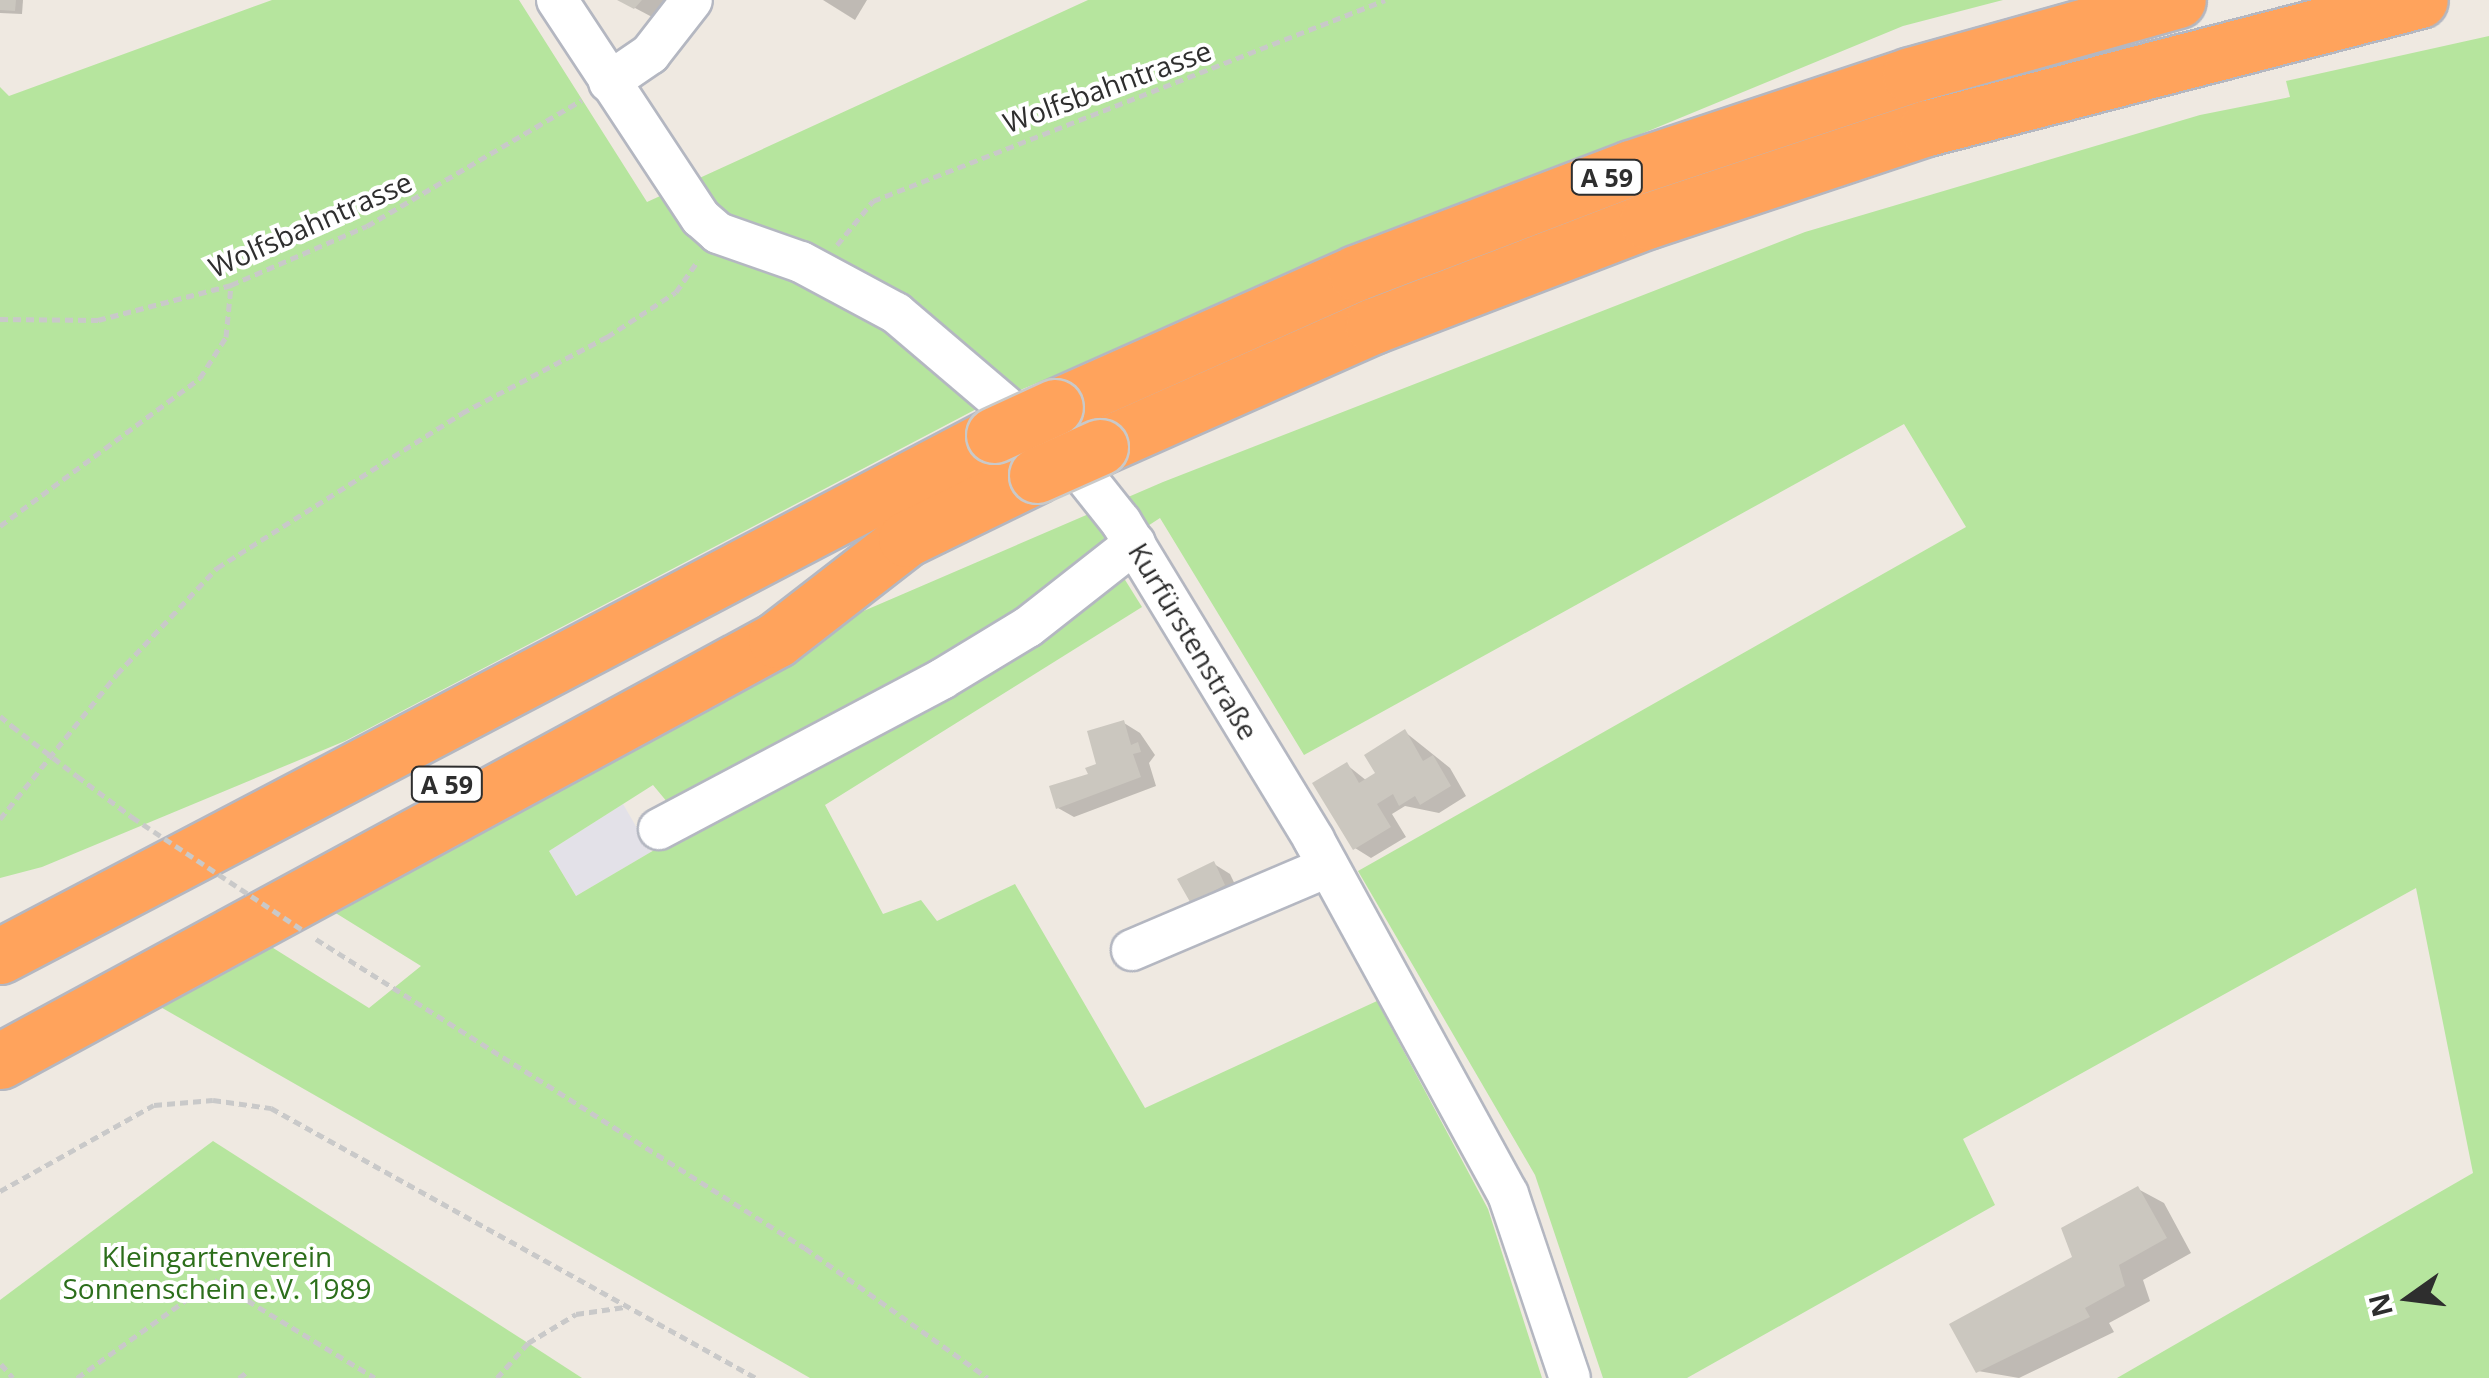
<!DOCTYPE html>
<html>
<head>
<meta charset="utf-8">
<style>
  body { margin:0 }
  #map { position:relative; width:2489px; height:1378px; overflow:hidden; background:#efe9e1; font-family:"Open Sans",sans-serif }
  div>[style] { position:absolute }
  [style*='--x'] { left:calc(var(--x)*1px); top:calc(var(--y)*1px); width:calc(var(--w)*1px); rotate:calc(var(--a)*1deg) }
  .industrial>* { inset:0; background:#e3e1e8 }
  .green>* { inset:0; background:#b6e59e }
  .shadow>* { inset:0; background:#0003 }
  .building>* { inset:0; background:#cbc7bf }
  .path>* { height:5px; margin-top:-2.5px; transform-origin:0; background:repeating-linear-gradient(90deg,#c9c9c9 0 8px,transparent 0 13px) }
  .roads { filter:drop-shadow(2px 0 #b4b7c1) drop-shadow(-2px 0 #b4b7c1) drop-shadow(0 2px #b4b7c1) drop-shadow(0 -2px #b4b7c1) }
  .minor>* { height:40px; margin:-20px; padding:0 20px; transform-origin:20px; border-radius:20px; background:#fff }
  .highway>* { height:55px; margin:-27.5px; padding:0 27.5px; transform-origin:27.5px; border-radius:27.5px; background:#ffa35c }
  .path-bridge>* { height:5px; margin-top:-2.5px; transform-origin:0; background:repeating-linear-gradient(90deg,#c9c9c9 0 8px,transparent 0 13px) }
  .bridges { filter:drop-shadow(2px 0 #c9c9c9) drop-shadow(-2px 0 #c9c9c9) drop-shadow(0 2px #c9c9c9) drop-shadow(0 -2px #c9c9c9) }
  .highway-bridge>* { height:55px; margin:-27.5px; padding:0 27.5px; transform-origin:27.5px; border-radius:27.5px; background:#ffa35c }
  span { translate:-50% -50%; white-space:nowrap; text-align:center; line-height:1.15; -webkit-text-stroke:8px #fff; paint-order:stroke }
  .shield-label span { padding:2px 8px; background:#fff; border:2px solid; border-radius:8px; -webkit-text-stroke-width:0 }
  .shield-label { font-size:25px; color:#2e2e2e; font-weight:700 }
  .street-label { font-size:28px; color:#2e2e2e }
  .park-label { font-size:28px; color:#2c6e1b }
  .north { position:absolute; left:2359px; top:1248px; width:100px; height:100px; -webkit-text-stroke:8px #fff; paint-order:stroke; rotate:256deg; font-size:28px; font-weight:700; line-height:40px; text-align:center; color:#2e2e2e }
  .north::after { content:''; display:block; margin:auto; width:35px; height:45px; background:#2e2e2e; clip-path:polygon(50% 0,100% 100%,50% 72%,0 100%) }
</style>
</head>
<body>
<div id="map">
  <div class="industrial">
    <i style="clip-path:polygon(623px 804px,651px 852px,576px 896px,549px 851px)"></i>
  </div>
  <div class="green">
    <i style="clip-path:polygon(272px 0,519px 0,647px 202px,1088px 0,2003px 0,1903px 26px,984px 405px,345px 741px,42px 867px,0 878px,0 87px,9px 96px)"></i>
    <i style="clip-path:polygon(2489px 36px,2489px 1378px,2117px 1378px,2473px 1173px,2416px 888px,1963px 1139px,1995px 1205px,1687px 1378px,1603px 1378px,1535px 1175px,1358px 871px,1966px 527px,1904px 424px,1304px 755px,1160px 518px,931px 668px,668px 803px,653px 785px,549px 851px,576px 896px,1122px 575px,1142px 607px,825px 805px,883px 914px,921px 900px,937px 921px,1015px 884px,1145px 1108px,1377px 1001px,1488px 1209px,1542px 1378px,810px 1378px,150px 1001px,262px 941px,369px 1008px,421px 966px,326px 907px,838px 622px,1163px 482px,1805px 232px,2200px 115px,2290px 97px,2286px 81px)"></i>
    <i style="clip-path:polygon(213px 1141px,528px 1343px,582px 1378px,0 1378px,0 1300px)"></i>
  </div>
  <div class="shadow">
    <i style="clip-path:polygon(0 0,23px 0,22px 14px,0 13px)"></i>
    <i style="clip-path:polygon(620px 0,665px 0,652px 17px)"></i>
    <i style="clip-path:polygon(823px 0,867px 0,855px 20px)"></i>
    <i style="clip-path:polygon(1124px 723px,1140px 733px,1155px 755px,1149px 763px,1156px 786px,1074px 817px,1058px 808px,1100px 766px)"></i>
    <i style="clip-path:polygon(1405px 732px,1450px 768px,1466px 796px,1439px 813px,1405px 806px,1392px 814px,1406px 837px,1371px 858px,1355px 848px,1347px 765px,1367px 781px,1378px 774px)"></i>
    <i style="clip-path:polygon(1214px 864px,1230px 874px,1240px 895px,1199px 914px)"></i>
    <i style="clip-path:polygon(2138px 1189px,2164px 1203px,2191px 1253px,2143px 1280px,2150px 1301px,2109px 1323px,2114px 1332px,2019px 1378px,1978px 1371px)"></i>
  </div>
  <div class="building">
    <i style="clip-path:polygon(0 0,16px 0,15px 11px,0 10px)"></i>
    <i style="clip-path:polygon(617px 0,642px 0,634px 9px)"></i>
    <i style="clip-path:polygon(1124px 720px,1131px 745px,1138px 742px,1141px 752px,1133px 754px,1141px 777px,1056px 809px,1049px 786px,1088px 774px,1085px 768px,1096px 764px,1087px 731px)"></i>
    <i style="clip-path:polygon(1405px 729px,1423px 761px,1433px 755px,1451px 786px,1420px 805px,1415px 796px,1399px 806px,1393px 794px,1377px 804px,1391px 827px,1353px 850px,1312px 783px,1347px 762px,1359px 783px,1375px 773px,1364px 755px)"></i>
    <i style="clip-path:polygon(1214px 861px,1225px 885px,1212px 892px,1219px 906px,1198px 916px,1177px 879px)"></i>
    <i style="clip-path:polygon(2138px 1186px,2167px 1238px,2119px 1265px,2125px 1286px,2085px 1308px,2090px 1317px,1976px 1373px,1949px 1324px,2072px 1257px,2061px 1228px)"></i>
  </div>
  <div class="path">
    <i style="--x:837;--y:245;--w:57;--a:-50.7"></i>
    <i style="--x:873;--y:201;--w:550;--a:-21.43"></i>
    <i style="--x:0;--y:319;--w:98;--a:0.6"></i>
    <i style="--x:98;--y:320;--w:138;--a:-14.7"></i>
    <i style="--x:231;--y:285;--w:148;--a:-23.5"></i>
    <i style="--x:367;--y:226;--w:249;--a:-30.4"></i>
    <i style="--x:0;--y:526;--w:249;--a:-36.5"></i>
    <i style="--x:200;--y:378;--w:49;--a:-57.6"></i>
    <i style="--x:226;--y:337;--w:52;--a:-84.5"></i>
    <i style="--x:0;--y:716;--w:16;--a:40"></i>
    <i style="--x:77;--y:776;--w:69;--a:36.7"></i>
    <i style="--x:0;--y:819;--w:186;--a:-51.1"></i>
    <i style="--x:117;--y:674;--w:146;--a:-46.7"></i>
    <i style="--x:217;--y:568;--w:290;--a:-32.3"></i>
    <i style="--x:462;--y:413;--w:164;--a:-27.7"></i>
    <i style="--x:607;--y:337;--w:82;--a:-33.1"></i>
    <i style="--x:676;--y:292;--w:39;--a:-55"></i>
    <i style="--x:316;--y:939;--w:578;--a:32.29"></i>
    <i style="--x:805;--y:1248;--w:224;--a:35.4"></i>
    <i style="--x:0;--y:1191;--w:176;--a:-29.2"></i>
    <i style="--x:154;--y:1105;--w:59;--a:-4.8"></i>
    <i style="--x:213;--y:1100;--w:59;--a:7.9"></i>
    <i style="--x:271;--y:1108;--w:555;--a:29.1"></i>
    <i style="--x:1;--y:1364;--w:18;--a:49"></i>
    <i style="--x:77;--y:1378;--w:168;--a:-35.6"></i>
    <i style="--x:214;--y:1280;--w:188;--a:31.3"></i>
    <i style="--x:239;--y:1378;--w:10;--a:-37"></i>
    <i style="--x:497;--y:1378;--w:47;--a:-48.5"></i>
    <i style="--x:528;--y:1343;--w:56;--a:-31.1"></i>
    <i style="--x:576;--y:1314;--w:49;--a:-8.1"></i>
  </div>
  <div class="roads">
    <div class="minor">
      <i style="--x:557;--y:0;--w:261;--a:56.6"></i>
      <i style="--x:701;--y:218;--w:23;--a:41"></i>
      <i style="--x:718;--y:233;--w:88;--a:19.3"></i>
      <i style="--x:801;--y:262;--w:108;--a:28.2"></i>
      <i style="--x:896;--y:313;--w:239;--a:40.4"></i>
      <i style="--x:1078;--y:468;--w:69;--a:51.5"></i>
      <i style="--x:1121;--y:522;--w:372;--a:58.7"></i>
      <i style="--x:1314;--y:840;--w:404;--a:61.3"></i>
      <i style="--x:1508;--y:1194;--w:194;--a:71.4"></i>
      <i style="--x:609;--y:82;--w:50;--a:-34.3"></i>
      <i style="--x:650;--y:54;--w:68;--a:-52.1"></i>
      <i style="--x:659;--y:829;--w:320;--a:-27.9"></i>
      <i style="--x:942;--y:679;--w:100;--a:-31.2"></i>
      <i style="--x:1028;--y:627;--w:136;--a:-38.1"></i>
      <i style="--x:1132;--y:950;--w:213;--a:-23"></i>
    </div>
    <div class="highway">
      <i style="--x:1055;--y:407;--w:329;--a:-24"></i>
      <i style="--x:1356;--y:273;--w:294;--a:-20.9"></i>
      <i style="--x:1631;--y:168;--w:294;--a:-18.4"></i>
      <i style="--x:1910;--y:75;--w:278;--a:-15.6"></i>
      <i style="--x:1100;--y:447;--w:299;--a:-23.9"></i>
      <i style="--x:1373;--y:326;--w:293;--a:-21"></i>
      <i style="--x:1647;--y:221;--w:295;--a:-18.4"></i>
      <i style="--x:1927;--y:128;--w:509;--a:-14.55"></i>
      <i style="--x:0;--y:956;--w:1122;--a:-27.66"></i>
      <i style="--x:0;--y:1061;--w:883;--a:-28.48"></i>
      <i style="--x:776;--y:640;--w:165;--a:-37.8"></i>
      <i style="--x:906;--y:539;--w:146;--a:-26"></i>
    </div>
  </div>
  <div class="path-bridge">
    <i style="--x:12;--y:726;--w:82;--a:37.6"></i>
    <i style="--x:132;--y:817;--w:203;--a:33.5"></i>
  </div>
  <div class="bridges">
    <div class="highway-bridge">
      <i style="--x:994;--y:435;--w:67;--a:-24.7"></i>
      <i style="--x:1037;--y:475;--w:69;--a:-24"></i>
    </div>
  </div>
  <div class="shield-label">
    <span style="left:1607px;top:177px">A 59</span>
    <span style="left:447px;top:784px">A 59</span>
  </div>
  <div class="street-label">
    <span style="left:1107px;top:86px;rotate:-20deg">Wolfsbahntrasse</span>
    <span style="left:310px;top:224px;rotate:-24deg">Wolfsbahntrasse</span>
    <span style="left:1194px;top:641px;rotate:59deg">Kurfürstenstraße</span>
  </div>
  <div class="park-label">
    <span style="left:217px;top:1272px">Kleingartenverein<br>Sonnenschein e.V. 1989</span>
  </div>
  <div class="north">N</div>
</div>
</body>
</html>
